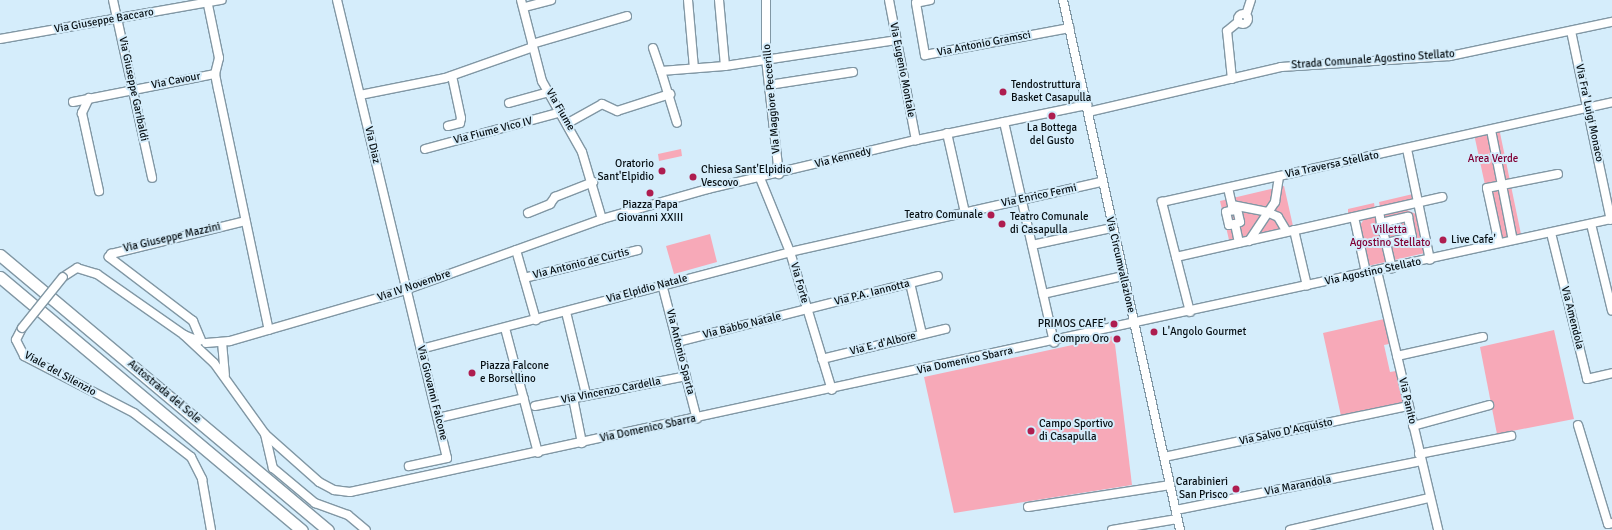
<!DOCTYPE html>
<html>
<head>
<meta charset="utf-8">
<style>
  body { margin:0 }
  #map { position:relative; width:1612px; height:530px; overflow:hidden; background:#d5edfb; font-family:Signika,sans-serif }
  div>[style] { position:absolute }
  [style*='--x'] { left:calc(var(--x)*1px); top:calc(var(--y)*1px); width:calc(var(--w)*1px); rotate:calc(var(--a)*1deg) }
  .green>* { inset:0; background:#f7a9b8 }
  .roads { filter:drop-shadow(1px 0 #8197a4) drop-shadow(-1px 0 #8197a4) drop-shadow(0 1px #8197a4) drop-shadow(0 -1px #8197a4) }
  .minor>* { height:8px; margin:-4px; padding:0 4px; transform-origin:4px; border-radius:4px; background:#fff }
  .minor>.ring { margin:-4px; padding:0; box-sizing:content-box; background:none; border:8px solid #fff; border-radius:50% }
  .highway>* { height:11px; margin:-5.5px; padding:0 5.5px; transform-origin:5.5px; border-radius:5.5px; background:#fff }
  .bridges { filter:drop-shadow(1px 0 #8197a4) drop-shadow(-1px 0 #8197a4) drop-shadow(0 1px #8197a4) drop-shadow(0 -1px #8197a4) }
  .minor-bridge>* { height:8px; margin:-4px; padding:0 4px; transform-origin:4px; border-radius:4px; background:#fff }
  .dots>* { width:11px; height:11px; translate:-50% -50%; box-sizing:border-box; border:2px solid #d5edfb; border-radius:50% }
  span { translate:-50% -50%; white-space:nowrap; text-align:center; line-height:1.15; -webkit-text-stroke:4px #d5edfb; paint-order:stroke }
  .street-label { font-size:11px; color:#070f13 }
  .poi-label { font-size:11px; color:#070f13 }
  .left { translate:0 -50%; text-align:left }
  .right { translate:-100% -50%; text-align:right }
  .park-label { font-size:11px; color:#810035 }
</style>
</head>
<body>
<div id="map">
  <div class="green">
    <i style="clip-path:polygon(1499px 128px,1522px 239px,1498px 245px,1474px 134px)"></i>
    <i style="clip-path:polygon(681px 149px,682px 156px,659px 161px,658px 154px)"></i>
    <i style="clip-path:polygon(1284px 186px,1293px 226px,1229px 240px,1220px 201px)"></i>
    <i style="clip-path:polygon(1413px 194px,1414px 201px,1380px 207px,1379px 202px)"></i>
    <i style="clip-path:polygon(1374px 203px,1375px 209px,1348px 214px,1348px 209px)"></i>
    <i style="clip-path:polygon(1407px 210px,1418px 215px,1425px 253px,1368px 266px,1359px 227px,1364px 219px)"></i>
    <i style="clip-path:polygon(710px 234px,717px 262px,674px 274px,666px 246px)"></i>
    <i style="clip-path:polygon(1384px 319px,1389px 344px,1384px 345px,1390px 372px,1396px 371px,1403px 402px,1341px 416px,1323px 333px)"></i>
    <i style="clip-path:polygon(1554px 330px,1574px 419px,1497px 434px,1480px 347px)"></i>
    <i style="clip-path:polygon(1114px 336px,1132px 485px,954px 513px,924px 377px)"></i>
  </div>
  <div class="roads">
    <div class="minor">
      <i style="--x:113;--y:0;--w:182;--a:77.6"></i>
      <i style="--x:207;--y:0;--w:59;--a:78.3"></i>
      <i style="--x:219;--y:58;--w:16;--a:104"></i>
      <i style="--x:215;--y:74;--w:15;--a:79"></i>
      <i style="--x:218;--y:89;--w:246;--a:78.1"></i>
      <i style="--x:337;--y:0;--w:471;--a:76.5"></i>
      <i style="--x:447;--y:458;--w:39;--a:168"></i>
      <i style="--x:521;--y:0;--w:84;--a:75.5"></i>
      <i style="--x:542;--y:81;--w:81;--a:60.6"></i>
      <i style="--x:582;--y:152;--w:70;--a:73.4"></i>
      <i style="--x:688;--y:0;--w:68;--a:85"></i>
      <i style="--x:719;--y:0;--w:66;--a:84.8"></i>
      <i style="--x:766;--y:0;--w:59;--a:90"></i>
      <i style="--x:766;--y:59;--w:116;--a:83.6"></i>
      <i style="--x:889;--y:0;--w:143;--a:79.1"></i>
      <i style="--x:930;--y:0;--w:14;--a:168"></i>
      <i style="--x:916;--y:3;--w:53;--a:80.2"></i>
      <i style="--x:925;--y:55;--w:147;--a:-10.6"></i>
      <i style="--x:1063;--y:0;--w:543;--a:77.55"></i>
      <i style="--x:525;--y:7;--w:27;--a:-15"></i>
      <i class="ring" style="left:1238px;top:14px;width:2px;height:2px"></i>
      <i style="--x:1246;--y:15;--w:16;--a:-72"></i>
      <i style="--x:1571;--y:31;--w:193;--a:78.1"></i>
      <i style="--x:0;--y:39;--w:225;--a:-10"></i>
      <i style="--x:532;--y:44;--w:99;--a:-16.4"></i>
      <i style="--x:653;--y:48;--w:24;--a:71"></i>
      <i style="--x:661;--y:71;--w:64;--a:-4.5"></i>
      <i style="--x:725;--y:66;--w:173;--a:-8.6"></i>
      <i style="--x:661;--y:71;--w:54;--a:72.9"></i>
      <i style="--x:1232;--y:79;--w:48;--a:-95.9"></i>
      <i style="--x:1227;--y:31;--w:14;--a:-39"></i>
      <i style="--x:769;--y:85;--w:85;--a:-8.8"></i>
      <i style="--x:360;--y:95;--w:87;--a:-11.3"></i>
      <i style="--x:445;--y:78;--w:93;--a:-19.4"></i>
      <i style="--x:89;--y:98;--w:17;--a:115"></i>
      <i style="--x:82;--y:113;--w:80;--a:77.7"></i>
      <i style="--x:73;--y:102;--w:145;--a:-11.2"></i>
      <i style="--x:509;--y:103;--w:41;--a:-15.4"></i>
      <i style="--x:1088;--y:112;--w:198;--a:-13.1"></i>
      <i style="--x:1281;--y:67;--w:169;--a:-3.7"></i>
      <i style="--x:1450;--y:56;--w:166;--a:-11.9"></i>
      <i style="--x:1004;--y:122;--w:226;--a:77.2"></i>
      <i style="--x:568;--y:123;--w:39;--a:-29"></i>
      <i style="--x:602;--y:104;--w:17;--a:25"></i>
      <i style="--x:617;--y:111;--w:56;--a:-17.8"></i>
      <i style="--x:448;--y:126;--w:12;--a:-14"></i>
      <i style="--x:460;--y:123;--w:5;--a:-79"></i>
      <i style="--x:461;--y:118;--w:43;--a:-102.1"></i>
      <i style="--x:1491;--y:130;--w:56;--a:78.7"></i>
      <i style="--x:1502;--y:185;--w:57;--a:-11.1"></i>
      <i style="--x:947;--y:133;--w:82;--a:77.3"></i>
      <i style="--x:425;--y:149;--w:141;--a:-15.2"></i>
      <i style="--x:1407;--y:149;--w:113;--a:78.3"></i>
      <i style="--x:760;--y:178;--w:80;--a:67.9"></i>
      <i style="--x:790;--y:252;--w:144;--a:73.1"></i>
      <i style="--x:1228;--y:188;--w:23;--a:77"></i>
      <i style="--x:1233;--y:210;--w:4;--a:-14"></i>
      <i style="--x:1237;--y:209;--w:13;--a:77"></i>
      <i style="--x:1240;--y:222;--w:5;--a:158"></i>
      <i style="--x:1235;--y:224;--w:19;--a:78"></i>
      <i style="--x:1232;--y:205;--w:36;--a:11"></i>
      <i style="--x:1267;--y:212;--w:12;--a:24"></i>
      <i style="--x:1278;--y:217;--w:17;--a:59"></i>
      <i style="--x:1233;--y:210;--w:7;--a:164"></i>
      <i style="--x:1226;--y:212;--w:13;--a:77"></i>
      <i style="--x:1229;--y:225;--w:6;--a:-9"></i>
      <i style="--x:1379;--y:211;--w:12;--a:81"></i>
      <i style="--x:1381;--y:223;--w:28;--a:-13"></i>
      <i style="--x:1408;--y:217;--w:20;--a:79"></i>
      <i style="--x:1412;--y:237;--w:27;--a:167"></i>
      <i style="--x:1386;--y:243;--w:26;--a:77"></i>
      <i style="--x:528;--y:213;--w:24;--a:-22"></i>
      <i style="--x:550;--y:204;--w:9;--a:-54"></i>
      <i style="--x:555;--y:197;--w:41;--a:-21.5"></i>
      <i style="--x:1354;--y:217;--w:52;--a:77.8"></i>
      <i style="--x:1381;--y:223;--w:21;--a:76"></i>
      <i style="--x:1591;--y:224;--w:89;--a:76.4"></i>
      <i style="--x:1294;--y:230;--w:57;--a:76.9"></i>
      <i style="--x:1551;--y:233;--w:150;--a:76.1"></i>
      <i style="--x:1587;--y:379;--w:26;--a:-13"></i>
      <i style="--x:1498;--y:239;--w:52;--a:-102.2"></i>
      <i style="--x:1487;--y:188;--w:15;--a:-11"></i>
      <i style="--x:1502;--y:185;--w:52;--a:78.9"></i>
      <i style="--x:1249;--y:241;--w:47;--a:-56.3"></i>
      <i style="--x:1275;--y:202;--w:26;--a:-81"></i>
      <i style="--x:1032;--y:245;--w:82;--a:-12"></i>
      <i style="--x:516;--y:250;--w:73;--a:74.1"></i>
      <i style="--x:1176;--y:257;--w:273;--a:-12.7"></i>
      <i style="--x:1377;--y:271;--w:266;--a:76.7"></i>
      <i style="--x:63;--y:277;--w:17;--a:-33"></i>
      <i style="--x:77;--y:268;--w:21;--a:17"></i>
      <i style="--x:97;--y:274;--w:106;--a:35"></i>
      <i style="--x:184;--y:335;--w:16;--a:22"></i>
      <i style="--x:524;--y:278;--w:117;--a:-13.8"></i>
      <i style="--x:910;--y:283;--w:52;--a:76.8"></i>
      <i style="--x:662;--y:284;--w:139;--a:75.5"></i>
      <i style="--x:1043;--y:294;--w:82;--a:-12.7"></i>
      <i style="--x:566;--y:312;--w:84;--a:76.3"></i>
      <i style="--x:1190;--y:312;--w:114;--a:-104.3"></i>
      <i style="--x:1162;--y:202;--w:461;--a:-12.5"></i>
      <i style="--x:22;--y:328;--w:13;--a:117"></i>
      <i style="--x:16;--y:340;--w:18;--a:63"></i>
      <i style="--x:24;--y:356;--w:124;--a:27.4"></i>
      <i style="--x:134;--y:413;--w:72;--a:37.7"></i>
      <i style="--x:191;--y:457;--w:25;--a:63"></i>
      <i style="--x:202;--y:479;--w:52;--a:80"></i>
      <i style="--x:505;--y:328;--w:129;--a:75.2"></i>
      <i style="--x:184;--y:335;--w:41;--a:43"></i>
      <i style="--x:214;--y:363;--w:87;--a:54.3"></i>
      <i style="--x:265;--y:434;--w:72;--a:41.6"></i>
      <i style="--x:319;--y:482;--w:17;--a:28"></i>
      <i style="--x:334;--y:490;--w:16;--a:7"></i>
      <i style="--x:350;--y:492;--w:1291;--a:-12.21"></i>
      <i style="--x:201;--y:340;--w:21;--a:-113"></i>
      <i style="--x:193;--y:321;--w:106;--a:-142.7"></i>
      <i style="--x:109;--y:257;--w:4;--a:-56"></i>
      <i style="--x:111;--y:254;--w:138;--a:-13.8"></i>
      <i style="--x:222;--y:342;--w:33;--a:85"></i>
      <i style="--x:677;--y:342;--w:269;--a:-14.2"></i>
      <i style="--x:206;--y:343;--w:24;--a:-5"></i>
      <i style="--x:230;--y:341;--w:182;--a:-16.2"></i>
      <i style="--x:405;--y:290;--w:209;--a:-19.8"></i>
      <i style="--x:602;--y:219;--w:110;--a:-15.8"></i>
      <i style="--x:708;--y:189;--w:214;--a:-13.3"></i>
      <i style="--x:916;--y:140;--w:175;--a:-11.6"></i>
      <i style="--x:421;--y:349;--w:382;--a:-14.7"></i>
      <i style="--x:790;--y:252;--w:319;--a:-12.7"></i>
      <i style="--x:1397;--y:356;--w:88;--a:-12.5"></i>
      <i style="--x:822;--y:359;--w:127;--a:-13.7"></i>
      <i style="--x:573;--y:398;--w:46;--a:78.7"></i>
      <i style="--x:535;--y:406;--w:154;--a:-11.2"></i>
      <i style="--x:438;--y:418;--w:88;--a:-13.1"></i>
      <i style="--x:1578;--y:425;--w:103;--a:73.1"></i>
      <i style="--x:1608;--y:524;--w:4;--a:-14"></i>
      <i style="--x:1413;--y:426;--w:79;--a:-15.4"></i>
      <i style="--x:265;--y:434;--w:35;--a:77"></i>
      <i style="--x:273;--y:468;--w:55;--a:39.8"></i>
      <i style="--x:315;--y:503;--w:35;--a:20"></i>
      <i style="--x:348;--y:515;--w:23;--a:40"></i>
      <i style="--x:1419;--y:454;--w:94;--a:-11.1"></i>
      <i style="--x:1164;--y:457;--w:250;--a:-11.8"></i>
      <i style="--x:1028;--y:507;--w:144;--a:-8.8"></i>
      <i style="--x:1176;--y:510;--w:250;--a:-11.3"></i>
      <i style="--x:1112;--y:530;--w:66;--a:-9.6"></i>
      <i style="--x:1290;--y:530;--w:143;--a:-13"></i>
    </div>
    <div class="highway">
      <i style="--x:0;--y:255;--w:428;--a:40"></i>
      <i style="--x:0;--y:277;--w:394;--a:40"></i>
    </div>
  </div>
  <div class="bridges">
    <div class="minor-bridge">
      <i style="--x:22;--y:328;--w:65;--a:-51.2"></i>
    </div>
  </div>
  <div class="dots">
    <i style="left:1003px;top:92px;background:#ae1d4f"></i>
    <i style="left:1052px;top:116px;background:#ae1d4f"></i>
    <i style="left:662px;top:171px;background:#ae1d4f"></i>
    <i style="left:693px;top:177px;background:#ae1d4f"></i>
    <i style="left:650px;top:193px;background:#ae1d4f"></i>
    <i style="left:991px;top:215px;background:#ae1d4f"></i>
    <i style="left:1002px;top:224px;background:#ae1d4f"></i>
    <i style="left:1443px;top:240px;background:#ae1d4f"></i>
    <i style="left:1114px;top:324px;background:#ae1d4f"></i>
    <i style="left:1154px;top:332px;background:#ae1d4f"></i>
    <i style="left:1117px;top:339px;background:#ae1d4f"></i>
    <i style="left:472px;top:373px;background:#ae1d4f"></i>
    <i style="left:1031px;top:431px;background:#ae1d4f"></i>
    <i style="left:1236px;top:489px;background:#ae1d4f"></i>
  </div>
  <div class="street-label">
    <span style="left:104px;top:21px;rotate:-10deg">Via Giuseppe Baccaro</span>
    <span style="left:984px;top:44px;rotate:-11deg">Via Antonio Gramsci</span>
    <span style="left:1373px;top:60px;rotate:-4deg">Strada Comunale Agostino Stellato</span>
    <span style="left:902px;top:70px;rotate:79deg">Via Eugenio Montale</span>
    <span style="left:176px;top:81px;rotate:-11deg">Via Cavour</span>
    <span style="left:133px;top:89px;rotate:78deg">Via Giuseppe Garibaldi</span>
    <span style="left:772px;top:99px;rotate:-95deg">Via Maggiore Peccerillo</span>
    <span style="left:560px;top:110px;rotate:60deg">Via Fiume</span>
    <span style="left:1589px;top:113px;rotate:78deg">Via Fra' Luigi Monaco</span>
    <span style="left:493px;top:131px;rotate:-14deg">Via Fiume Vico IV</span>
    <span style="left:372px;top:145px;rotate:77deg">Via Diaz</span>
    <span style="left:843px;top:158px;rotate:-14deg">Via Kennedy</span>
    <span style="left:1332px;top:165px;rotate:-12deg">Via Traversa Stellato</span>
    <span style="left:1039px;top:196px;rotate:-12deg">Via Enrico Fermi</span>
    <span style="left:172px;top:238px;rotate:-13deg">Via Giuseppe Mazzini</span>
    <span style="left:581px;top:264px;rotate:-14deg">Via Antonio de Curtis</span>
    <span style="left:1120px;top:265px;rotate:77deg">Via Circumvallazione</span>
    <span style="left:1373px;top:272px;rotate:-12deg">Via Agostino Stellato</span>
    <span style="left:799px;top:283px;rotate:74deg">Via Forte</span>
    <span style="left:414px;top:286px;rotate:-19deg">Via IV Novembre</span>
    <span style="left:647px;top:289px;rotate:-15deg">Via Elpidio Natale</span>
    <span style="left:872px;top:293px;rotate:-14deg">Via P.A. Iannotta</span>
    <span style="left:1572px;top:318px;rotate:76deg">Via Amendola</span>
    <span style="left:742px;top:326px;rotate:-14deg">Via Babbo Natale</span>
    <span style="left:883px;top:344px;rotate:-14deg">Via E. d'Albore</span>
    <span style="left:680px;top:352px;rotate:76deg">Via Antonio Sparta</span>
    <span style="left:965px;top:361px;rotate:-12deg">Via Domenico Sbarra</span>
    <span style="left:60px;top:374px;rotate:29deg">Viale del Silenzio</span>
    <span style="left:611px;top:391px;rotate:-11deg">Via Vincenzo Cardella</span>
    <span style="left:164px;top:392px;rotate:40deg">Autostrada del Sole</span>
    <span style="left:432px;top:393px;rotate:76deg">Via Giovanni Falcone</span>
    <span style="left:1407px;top:401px;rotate:77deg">Via Panito</span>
    <span style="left:648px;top:429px;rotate:-12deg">Via Domenico Sbarra</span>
    <span style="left:1286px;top:432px;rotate:-12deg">Via Salvo D'Acquisto</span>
    <span style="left:1298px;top:486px;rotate:-11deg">Via Marandola</span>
  </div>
  <div class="poi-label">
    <span class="left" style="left:1011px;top:92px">Tendostruttura<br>Basket Casapulla</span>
    <span style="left:1052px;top:135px">La Bottega<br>del Gusto</span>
    <span class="right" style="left:654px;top:171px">Oratorio<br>Sant'Elpidio</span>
    <span class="left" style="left:701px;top:177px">Chiesa Sant'Elpidio<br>Vescovo</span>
    <span style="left:650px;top:212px">Piazza Papa<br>Giovanni XXIII</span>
    <span class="right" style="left:983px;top:215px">Teatro Comunale</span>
    <span class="left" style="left:1010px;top:224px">Teatro Comunale<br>di Casapulla</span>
    <span class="left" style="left:1451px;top:240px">Live Cafe'</span>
    <span class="right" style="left:1106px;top:324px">PRIMOS CAFE'</span>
    <span class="left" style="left:1162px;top:332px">L'Angolo Gourmet</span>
    <span class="right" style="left:1109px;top:339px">Compro Oro</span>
    <span class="left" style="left:480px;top:373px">Piazza Falcone<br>e Borsellino</span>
    <span class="left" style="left:1039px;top:431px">Campo Sportivo<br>di Casapulla</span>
    <span class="right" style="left:1228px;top:489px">Carabinieri<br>San Prisco</span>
  </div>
  <div class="park-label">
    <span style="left:1493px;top:159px">Area Verde</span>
    <span style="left:1390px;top:237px">Villetta<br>Agostino Stellato</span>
  </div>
</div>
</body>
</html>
